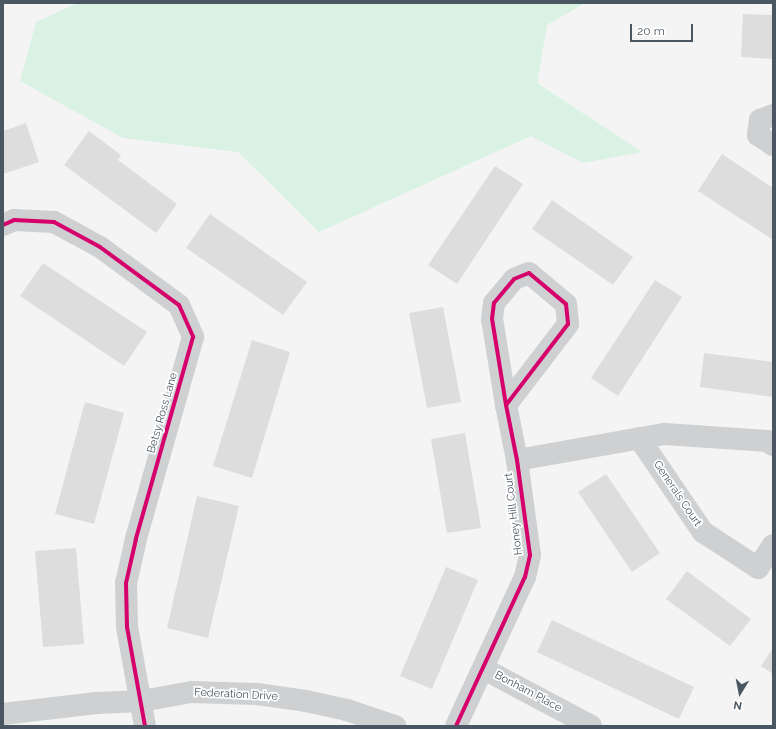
<!DOCTYPE html>
<html>
<head>
<meta charset="utf-8">
<style>
  body { margin:0 }
  #map { position:relative; width:776px; height:729px; overflow:hidden; background:#f4f4f4; font-family:Raleway,sans-serif }
  div>[style] { position:absolute }
  [style*='--x'] { left:calc(var(--x)*1px); top:calc(var(--y)*1px); width:calc(var(--w)*1px); rotate:calc(var(--a)*1deg) }
  .green>* { inset:0; background:#d9f2e3 }
  .building>* { inset:0; background:#ddddde }
  .minor>* { height:22px; margin:-11px; padding:0 11px; transform-origin:11px; border-radius:11px; background:#ced0d2 }
  .cycleway>* { height:4px; margin:-2px; padding:0 2px; transform-origin:2px; border-radius:2px; background:#d6006c }
  span { translate:-50% -50%; white-space:nowrap; text-align:center; line-height:1.15; -webkit-text-stroke:3.5px #fff; paint-order:stroke }
  .street-label { font-size:11px; color:#4a5661 }
  .frame { position:absolute; inset:0; border:4px solid #4a5661; pointer-events:none }
  .north { position:absolute; left:720px; top:673px; width:40px; height:40px; -webkit-text-stroke:3px #fff; paint-order:stroke; rotate:190deg; font-size:11px; font-weight:700; line-height:16px; text-align:center; color:#4a5661 }
  .north::after { content:''; display:block; margin:auto; width:14px; height:18px; background:#4a5661; clip-path:polygon(50% 0,100% 100%,50% 72%,0 100%) }
  .scale { position:absolute; left:630px; top:24px; width:63px; height:18px; box-sizing:border-box; border:2px solid #4a5661; border-top:0; padding-left:5px; font-size:12px; line-height:14px; white-space:nowrap; color:#4a5661; -webkit-text-stroke:3px #fff; paint-order:stroke }
</style>
</head>
<body>
<div id="map">
  <div class="green">
    <i style="clip-path:polygon(78px 3px,585px 3px,547px 25px,537px 83px,642px 152px,583px 163px,531px 136px,319px 232px,238px 152px,123px 138px,20px 81px,36px 22px)"></i>
  </div>
  <div class="building">
    <i style="clip-path:polygon(743px 14px,773px 15px,773px 59px,741px 57px)"></i>
    <i style="clip-path:polygon(26px 123px,39px 162px,3px 174px,3px 131px)"></i>
    <i style="clip-path:polygon(89px 131px,121px 155px,118px 160px,177px 204px,156px 233px,64px 165px)"></i>
    <i style="clip-path:polygon(722px 154px,773px 188px,773px 240px,698px 191px)"></i>
    <i style="clip-path:polygon(495px 166px,523px 184px,457px 284px,428px 265px)"></i>
    <i style="clip-path:polygon(552px 200px,633px 257px,613px 285px,532px 229px)"></i>
    <i style="clip-path:polygon(210px 214px,307px 282px,283px 315px,186px 248px)"></i>
    <i style="clip-path:polygon(43px 263px,147px 332px,124px 366px,20px 296px)"></i>
    <i style="clip-path:polygon(655px 280px,682px 297px,618px 396px,591px 378px)"></i>
    <i style="clip-path:polygon(443px 307px,461px 402px,427px 408px,409px 313px)"></i>
    <i style="clip-path:polygon(252px 340px,290px 352px,252px 478px,213px 466px)"></i>
    <i style="clip-path:polygon(704px 353px,773px 362px,773px 397px,700px 387px)"></i>
    <i style="clip-path:polygon(85px 402px,124px 413px,94px 524px,55px 514px)"></i>
    <i style="clip-path:polygon(465px 433px,481px 528px,447px 533px,431px 439px)"></i>
    <i style="clip-path:polygon(606px 474px,660px 553px,632px 572px,578px 492px)"></i>
    <i style="clip-path:polygon(197px 496px,239px 506px,208px 638px,167px 628px)"></i>
    <i style="clip-path:polygon(76px 548px,84px 644px,43px 647px,35px 551px)"></i>
    <i style="clip-path:polygon(446px 567px,478px 580px,432px 689px,400px 676px)"></i>
    <i style="clip-path:polygon(687px 571px,751px 619px,730px 646px,666px 599px)"></i>
    <i style="clip-path:polygon(552px 620px,694px 687px,679px 719px,537px 652px)"></i>
    <i style="clip-path:polygon(773px 648px,773px 674px,761px 666px)"></i>
  </div>
  <div class="minor">
    <i style="--x:773;--y:115;--w:14;--a:159"></i>
    <i style="--x:760;--y:120;--w:15;--a:98"></i>
    <i style="--x:758;--y:135;--w:18;--a:34"></i>
    <i style="--x:3;--y:225;--w:12;--a:-24"></i>
    <i style="--x:14;--y:220;--w:40;--a:2.9"></i>
    <i style="--x:54;--y:222;--w:52;--a:28.5"></i>
    <i style="--x:100;--y:247;--w:98;--a:36.3"></i>
    <i style="--x:179;--y:305;--w:35;--a:66"></i>
    <i style="--x:193;--y:337;--w:210;--a:105.8"></i>
    <i style="--x:136;--y:539;--w:45;--a:102.8"></i>
    <i style="--x:126;--y:583;--w:44;--a:88.7"></i>
    <i style="--x:127;--y:627;--w:101;--a:79.7"></i>
    <i style="--x:639;--y:438;--w:114;--a:55.8"></i>
    <i style="--x:703;--y:532;--w:66;--a:33.2"></i>
    <i style="--x:758;--y:568;--w:27;--a:-57"></i>
    <i style="--x:517;--y:460;--w:150;--a:-10"></i>
    <i style="--x:665;--y:434;--w:102;--a:3.9"></i>
    <i style="--x:767;--y:441;--w:7;--a:34"></i>
    <i style="--x:484;--y:669;--w:121;--a:28"></i>
    <i style="--x:3;--y:714;--w:94;--a:-6.7"></i>
    <i style="--x:96;--y:703;--w:46;--a:-2.5"></i>
    <i style="--x:142;--y:701;--w:50;--a:-10.4"></i>
    <i style="--x:191;--y:692;--w:66;--a:1.7"></i>
    <i style="--x:257;--y:694;--w:49;--a:8.1"></i>
    <i style="--x:306;--y:701;--w:42;--a:12.4"></i>
    <i style="--x:347;--y:710;--w:51;--a:18.4"></i>
    <i style="--x:456;--y:726;--w:164;--a:-65.2"></i>
    <i style="--x:525;--y:577;--w:23;--a:-77"></i>
    <i style="--x:530;--y:555;--w:96;--a:-97.8"></i>
    <i style="--x:517;--y:460;--w:56;--a:-101.3"></i>
    <i style="--x:506;--y:405;--w:87;--a:-99.2"></i>
    <i style="--x:492;--y:319;--w:16;--a:-83"></i>
    <i style="--x:494;--y:303;--w:31;--a:-50"></i>
    <i style="--x:514;--y:279;--w:16;--a:-22"></i>
    <i style="--x:529;--y:273;--w:48;--a:40"></i>
    <i style="--x:566;--y:304;--w:20;--a:84"></i>
    <i style="--x:568;--y:324;--w:102;--a:127.4"></i>
  </div>
  <div class="cycleway">
    <i style="--x:3;--y:225;--w:12;--a:-24"></i>
    <i style="--x:14;--y:220;--w:40;--a:2.9"></i>
    <i style="--x:54;--y:222;--w:52;--a:28.5"></i>
    <i style="--x:100;--y:247;--w:98;--a:36.3"></i>
    <i style="--x:179;--y:305;--w:35;--a:66"></i>
    <i style="--x:193;--y:337;--w:210;--a:105.8"></i>
    <i style="--x:136;--y:539;--w:45;--a:102.8"></i>
    <i style="--x:126;--y:583;--w:44;--a:88.7"></i>
    <i style="--x:127;--y:627;--w:101;--a:79.7"></i>
    <i style="--x:456;--y:726;--w:164;--a:-65.2"></i>
    <i style="--x:525;--y:577;--w:23;--a:-77"></i>
    <i style="--x:530;--y:555;--w:96;--a:-97.8"></i>
    <i style="--x:517;--y:460;--w:56;--a:-101.3"></i>
    <i style="--x:506;--y:405;--w:87;--a:-99.2"></i>
    <i style="--x:492;--y:319;--w:16;--a:-83"></i>
    <i style="--x:494;--y:303;--w:31;--a:-50"></i>
    <i style="--x:514;--y:279;--w:16;--a:-22"></i>
    <i style="--x:529;--y:273;--w:48;--a:40"></i>
    <i style="--x:566;--y:304;--w:20;--a:84"></i>
    <i style="--x:568;--y:324;--w:102;--a:127.4"></i>
  </div>
  <div class="street-label">
    <span style="left:163px;top:413px;rotate:-74deg">Betsy Ross Lane</span>
    <span style="left:677px;top:494px;rotate:56deg">Generals Court</span>
    <span style="left:514px;top:514px;rotate:-97deg">Honey Hill Court</span>
    <span style="left:528px;top:692px;rotate:28deg">Bonham Place</span>
    <span style="left:236px;top:695px;rotate:3deg">Federation Drive</span>
  </div>
  <div class="frame"></div>
  <div class="north">N</div>
  <div class="scale">20 m</div>
</div>
</body>
</html>
